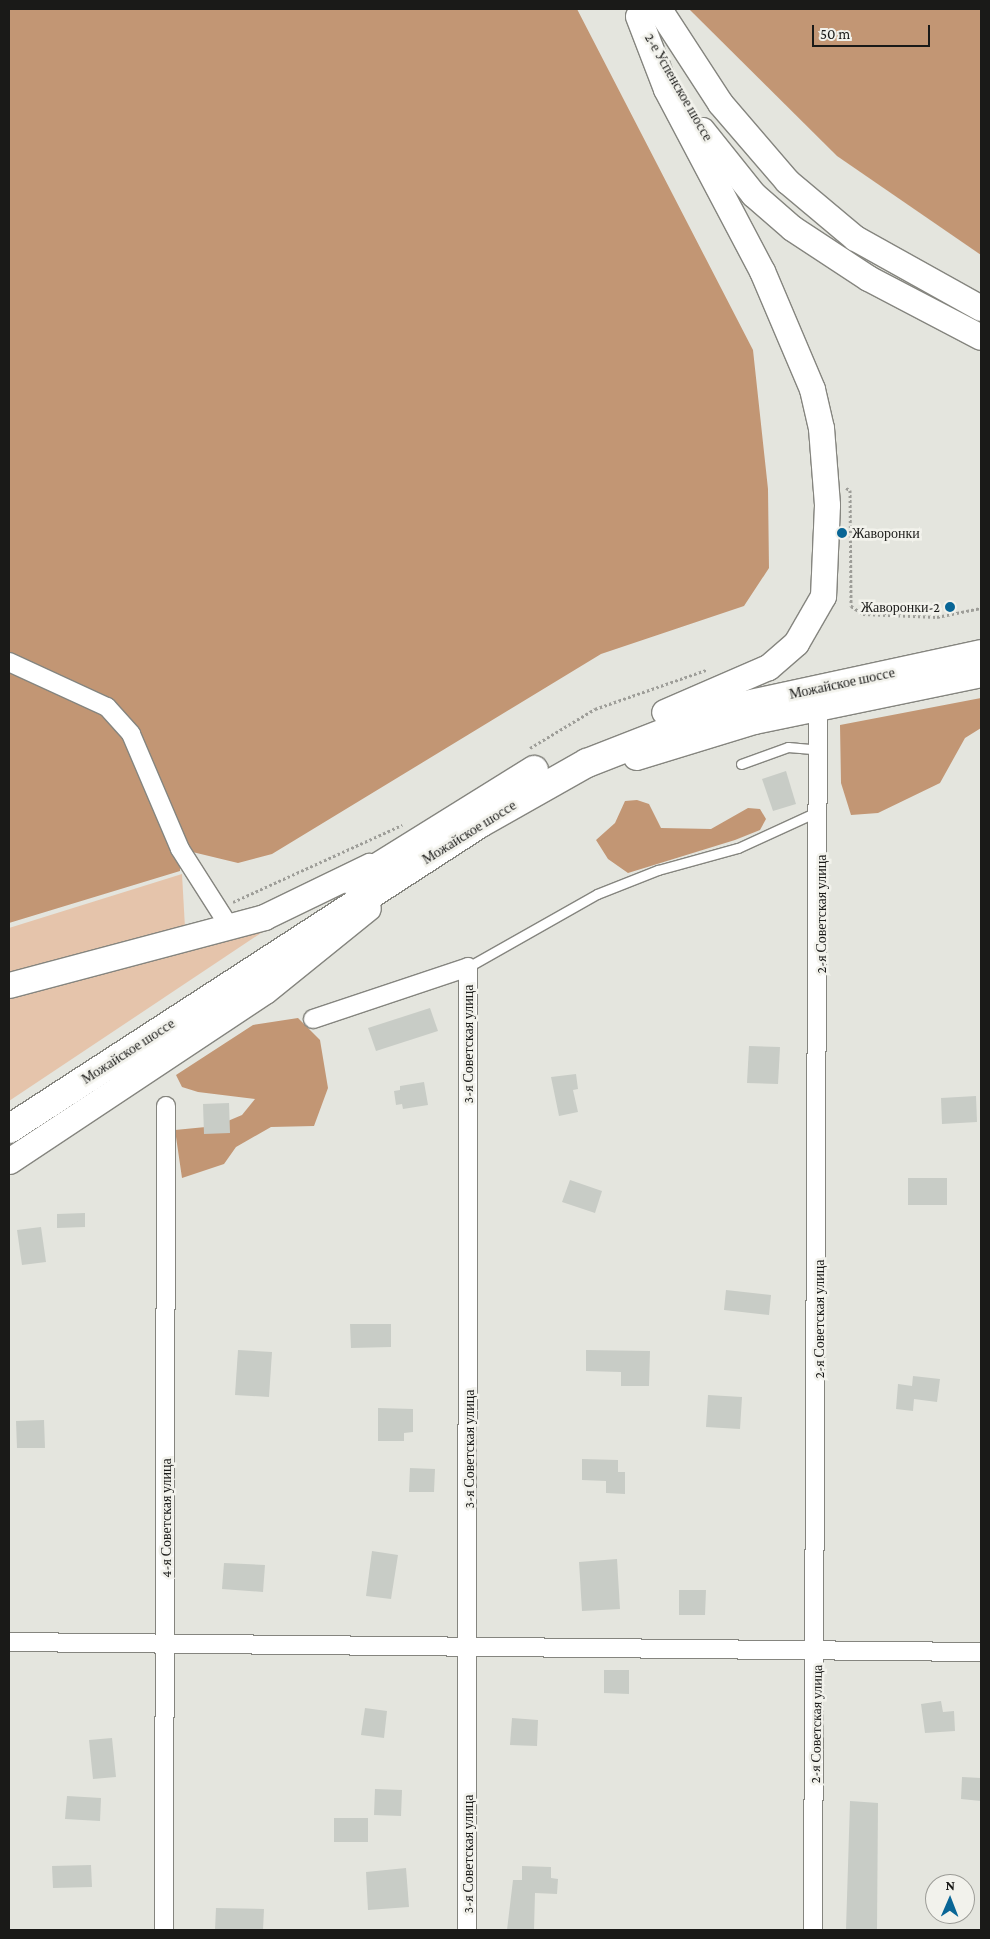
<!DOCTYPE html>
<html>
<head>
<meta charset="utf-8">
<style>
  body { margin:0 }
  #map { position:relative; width:990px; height:1939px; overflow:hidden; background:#e4e5de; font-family:"Crimson Pro",serif }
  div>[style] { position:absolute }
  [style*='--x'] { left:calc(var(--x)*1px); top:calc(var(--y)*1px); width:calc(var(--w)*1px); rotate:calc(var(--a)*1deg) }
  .green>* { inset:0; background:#e5c4ab }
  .forest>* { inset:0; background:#c29674 }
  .building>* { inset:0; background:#c8ccc6 }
  .path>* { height:3px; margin-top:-1.5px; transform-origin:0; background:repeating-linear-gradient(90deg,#9e9e99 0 2.5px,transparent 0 5px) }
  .roads { filter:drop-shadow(1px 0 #85857f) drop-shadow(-1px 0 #85857f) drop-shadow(0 1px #85857f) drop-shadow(0 -1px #85857f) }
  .lane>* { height:9px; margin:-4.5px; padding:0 4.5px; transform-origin:4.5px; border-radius:4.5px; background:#fff }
  .street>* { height:18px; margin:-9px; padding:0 9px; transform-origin:9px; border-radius:9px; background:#fff }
  .secondary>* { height:25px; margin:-12.5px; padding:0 12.5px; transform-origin:12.5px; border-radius:12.5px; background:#fff }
  .primary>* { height:28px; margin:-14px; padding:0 14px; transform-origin:14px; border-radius:14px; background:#fff }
  .dots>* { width:14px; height:14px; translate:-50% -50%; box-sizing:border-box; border:2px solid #f2f2ec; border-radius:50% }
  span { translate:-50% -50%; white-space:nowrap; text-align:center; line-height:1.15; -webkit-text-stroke:5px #f2f2ec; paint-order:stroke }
  .street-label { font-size:14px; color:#1a1a18 }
  .poi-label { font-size:14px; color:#1a1a18 }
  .left { translate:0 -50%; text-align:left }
  .right { translate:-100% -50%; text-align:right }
  .frame { position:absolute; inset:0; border:10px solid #1a1a18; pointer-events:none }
  .north { position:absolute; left:925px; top:1874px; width:50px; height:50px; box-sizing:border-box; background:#f2f2ec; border:1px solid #9c9c97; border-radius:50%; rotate:1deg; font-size:14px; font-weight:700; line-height:20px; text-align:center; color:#1a1a18 }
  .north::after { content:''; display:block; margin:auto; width:18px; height:22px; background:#096696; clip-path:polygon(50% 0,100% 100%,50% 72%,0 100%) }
  .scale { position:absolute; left:812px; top:25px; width:118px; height:22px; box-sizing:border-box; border:2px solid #1a1a18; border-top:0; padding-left:6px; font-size:15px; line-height:18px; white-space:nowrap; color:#1a1a18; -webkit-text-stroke:4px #f2f2ec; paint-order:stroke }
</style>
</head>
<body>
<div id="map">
  <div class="green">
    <i style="clip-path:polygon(182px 874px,185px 928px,9px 975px,9px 928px)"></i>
    <i style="clip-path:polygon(288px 915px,9px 1101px,9px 991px)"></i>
  </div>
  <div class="forest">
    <i style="clip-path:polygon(9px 9px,577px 9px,753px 350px,768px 489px,769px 568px,744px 606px,601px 654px,272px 854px,238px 863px,180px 849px,180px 871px,9px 923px)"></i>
    <i style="clip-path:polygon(689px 9px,981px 9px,981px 255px,837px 156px)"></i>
    <i style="clip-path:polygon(981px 698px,981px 728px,965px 738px,940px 783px,878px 813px,851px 815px,841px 783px,840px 725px)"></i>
    <i style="clip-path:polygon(637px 800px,649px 804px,661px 828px,711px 829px,748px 808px,760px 809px,766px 819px,760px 830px,735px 840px,628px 873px,608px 859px,596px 840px,615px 823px,625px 801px)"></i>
    <i style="clip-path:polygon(298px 1018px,320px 1040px,328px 1088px,314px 1126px,271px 1127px,236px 1147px,224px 1164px,182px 1178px,175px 1130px,216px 1126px,242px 1115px,255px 1099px,198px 1092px,182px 1087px,176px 1075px,253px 1025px)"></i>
  </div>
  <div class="building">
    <i style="clip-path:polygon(786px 771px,796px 804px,773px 811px,762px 779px)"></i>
    <i style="clip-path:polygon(430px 1008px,438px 1031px,376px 1051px,368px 1028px)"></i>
    <i style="clip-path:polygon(749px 1046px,780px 1047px,778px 1084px,747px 1083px)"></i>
    <i style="clip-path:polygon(576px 1074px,578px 1089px,573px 1090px,578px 1112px,559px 1116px,551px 1077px)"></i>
    <i style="clip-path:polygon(424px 1082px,428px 1105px,403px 1109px,402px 1104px,396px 1105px,394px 1091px,400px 1090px,400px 1086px)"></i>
    <i style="clip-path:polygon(976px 1096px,977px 1122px,942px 1124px,941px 1098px)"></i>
    <i style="clip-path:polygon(229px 1103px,230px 1133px,204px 1134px,203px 1104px)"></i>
    <i style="clip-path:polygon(908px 1178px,947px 1178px,947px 1205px,908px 1205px)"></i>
    <i style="clip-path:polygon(570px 1180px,602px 1191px,595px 1213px,562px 1202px)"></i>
    <i style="clip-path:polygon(85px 1213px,85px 1227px,57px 1228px,57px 1214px)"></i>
    <i style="clip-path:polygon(41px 1227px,46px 1262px,22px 1265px,17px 1230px)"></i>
    <i style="clip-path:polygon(726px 1290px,771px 1295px,769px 1315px,724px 1310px)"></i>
    <i style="clip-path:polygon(350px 1324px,391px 1324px,391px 1347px,351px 1348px)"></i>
    <i style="clip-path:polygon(238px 1350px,272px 1352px,269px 1397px,235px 1395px)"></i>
    <i style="clip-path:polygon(586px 1350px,650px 1351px,649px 1386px,621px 1386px,621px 1372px,586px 1371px)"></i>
    <i style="clip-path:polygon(913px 1376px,940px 1379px,937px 1402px,914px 1399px,913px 1411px,896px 1409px,898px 1384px,912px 1386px)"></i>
    <i style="clip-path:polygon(708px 1395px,742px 1397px,740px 1429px,706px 1427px)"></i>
    <i style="clip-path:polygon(378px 1408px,413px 1409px,413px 1432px,404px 1433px,404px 1441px,378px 1441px)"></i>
    <i style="clip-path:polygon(44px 1420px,45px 1448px,17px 1448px,16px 1421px)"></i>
    <i style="clip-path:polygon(582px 1459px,618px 1460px,618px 1472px,625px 1472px,625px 1494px,606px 1493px,606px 1481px,582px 1480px)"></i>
    <i style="clip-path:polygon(410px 1468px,435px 1469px,434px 1492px,409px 1492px)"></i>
    <i style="clip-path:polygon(372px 1551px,398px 1555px,391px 1599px,366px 1596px)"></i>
    <i style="clip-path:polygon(617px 1559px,620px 1609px,582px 1611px,579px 1562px)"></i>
    <i style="clip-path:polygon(224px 1563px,265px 1565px,263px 1592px,222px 1589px)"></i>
    <i style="clip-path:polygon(679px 1590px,706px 1590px,705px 1615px,679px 1615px)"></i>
    <i style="clip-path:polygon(604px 1670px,629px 1670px,629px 1694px,604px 1693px)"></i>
    <i style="clip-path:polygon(941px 1701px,943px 1712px,954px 1711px,955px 1731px,925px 1733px,921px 1704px)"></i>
    <i style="clip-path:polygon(365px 1708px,387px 1711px,384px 1738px,361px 1735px)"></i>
    <i style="clip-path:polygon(512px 1718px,538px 1720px,537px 1746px,510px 1745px)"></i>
    <i style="clip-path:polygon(112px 1738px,116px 1777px,93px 1779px,89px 1740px)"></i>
    <i style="clip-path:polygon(962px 1777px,981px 1778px,981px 1801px,961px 1799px)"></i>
    <i style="clip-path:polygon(375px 1789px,402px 1790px,401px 1816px,374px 1815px)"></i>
    <i style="clip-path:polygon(67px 1796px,101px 1798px,100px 1821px,65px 1819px)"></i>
    <i style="clip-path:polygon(850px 1801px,878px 1803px,877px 1930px,846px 1930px)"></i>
    <i style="clip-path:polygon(334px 1818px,368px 1818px,368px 1842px,334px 1842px)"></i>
    <i style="clip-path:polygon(91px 1865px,92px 1887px,53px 1888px,52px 1866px)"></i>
    <i style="clip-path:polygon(522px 1866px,551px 1867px,551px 1878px,558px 1879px,557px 1894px,535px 1893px,534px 1930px,507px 1930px,513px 1880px,522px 1880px)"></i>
    <i style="clip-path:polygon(406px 1868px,409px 1907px,368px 1910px,366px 1872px)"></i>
    <i style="clip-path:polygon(216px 1908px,264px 1909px,263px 1930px,215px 1930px)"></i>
  </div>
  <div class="path">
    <i style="--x:846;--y:488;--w:4;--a:27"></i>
    <i style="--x:850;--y:490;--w:116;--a:89.5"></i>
    <i style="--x:851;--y:606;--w:14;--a:34"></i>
    <i style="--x:863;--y:614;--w:74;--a:2.3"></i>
    <i style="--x:937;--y:617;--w:45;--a:-11.6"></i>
    <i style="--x:530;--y:748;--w:76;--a:-31"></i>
    <i style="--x:595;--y:709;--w:118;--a:-19.4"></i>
    <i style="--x:233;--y:902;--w:186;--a:-24.5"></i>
  </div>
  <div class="roads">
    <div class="lane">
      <i style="--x:741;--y:764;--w:50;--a:-19.9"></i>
      <i style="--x:788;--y:747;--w:33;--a:5"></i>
      <i style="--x:468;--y:967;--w:148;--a:-29.5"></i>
      <i style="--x:597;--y:894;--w:66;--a:-21.5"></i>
      <i style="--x:658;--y:870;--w:83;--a:-15.4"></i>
      <i style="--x:738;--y:848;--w:89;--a:-24.6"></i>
    </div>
    <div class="street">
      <i style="--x:9;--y:662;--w:108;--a:24.7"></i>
      <i style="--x:107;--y:707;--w:36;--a:48"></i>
      <i style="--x:131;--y:734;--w:125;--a:66.9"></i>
      <i style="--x:180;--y:849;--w:91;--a:57.5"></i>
      <i style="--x:313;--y:1019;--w:163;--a:-18.5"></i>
      <i style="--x:468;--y:967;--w:963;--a:90.06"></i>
      <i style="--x:9;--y:1642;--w:972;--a:0.59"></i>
      <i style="--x:164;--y:1930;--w:824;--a:-89.86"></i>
      <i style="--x:813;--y:1930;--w:1223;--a:-89.77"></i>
    </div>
    <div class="secondary">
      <i style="--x:659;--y:9;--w:112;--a:57"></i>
      <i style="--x:720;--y:103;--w:103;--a:49.3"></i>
      <i style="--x:787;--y:181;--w:89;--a:40"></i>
      <i style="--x:855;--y:238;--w:144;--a:29.1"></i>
      <i style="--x:638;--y:16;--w:78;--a:69"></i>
      <i style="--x:666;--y:89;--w:206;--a:62.2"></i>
      <i style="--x:762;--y:271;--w:128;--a:67"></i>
      <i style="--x:812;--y:389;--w:40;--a:77"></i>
      <i style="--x:821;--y:428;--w:77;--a:85.5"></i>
      <i style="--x:827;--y:505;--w:91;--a:92.5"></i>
      <i style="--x:823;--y:596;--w:54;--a:119.9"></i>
      <i style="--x:796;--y:643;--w:37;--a:139"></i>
      <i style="--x:768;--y:667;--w:113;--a:156.6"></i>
      <i style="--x:702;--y:130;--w:82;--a:51.4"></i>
      <i style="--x:753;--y:194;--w:52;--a:41.1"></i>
      <i style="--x:792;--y:228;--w:91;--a:33.3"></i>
      <i style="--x:868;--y:278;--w:127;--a:27.6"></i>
      <i style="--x:636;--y:757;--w:123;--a:-17"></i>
      <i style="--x:754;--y:721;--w:232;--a:-11.7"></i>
      <i style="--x:9;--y:985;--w:264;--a:-14.9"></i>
      <i style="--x:264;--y:917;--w:117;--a:-25.9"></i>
      <i style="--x:9;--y:1161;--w:307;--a:-33.6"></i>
      <i style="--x:265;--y:991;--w:132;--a:-38.9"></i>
    </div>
    <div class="primary">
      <i style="--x:354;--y:882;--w:212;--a:-31.9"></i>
      <i style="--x:9;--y:1129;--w:560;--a:-32.98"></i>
      <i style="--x:479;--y:824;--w:124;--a:-29.5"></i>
      <i style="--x:587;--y:763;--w:146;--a:-21.3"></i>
      <i style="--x:723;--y:710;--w:264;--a:-12.2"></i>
    </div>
  </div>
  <div class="dots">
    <i style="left:842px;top:533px;background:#096696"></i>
    <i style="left:950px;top:607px;background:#096696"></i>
  </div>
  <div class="street-label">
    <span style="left:679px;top:87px;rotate:60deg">2-е Успенское шоссе</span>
    <span style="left:842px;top:683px;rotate:-12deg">Можайское шоссе</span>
    <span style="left:469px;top:832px;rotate:-32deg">Можайское шоссе</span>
    <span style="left:821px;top:914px;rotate:-90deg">2-я Советская улица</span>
    <span style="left:468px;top:1044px;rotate:-90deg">3-я Советская улица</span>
    <span style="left:128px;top:1051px;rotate:-33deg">Можайское шоссе</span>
    <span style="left:819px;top:1319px;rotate:-90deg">2-я Советская улица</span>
    <span style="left:469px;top:1449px;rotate:-90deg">3-я Советская улица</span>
    <span style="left:166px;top:1518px;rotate:-90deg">4-я Советская улица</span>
    <span style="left:816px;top:1724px;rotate:-89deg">2-я Советская улица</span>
    <span style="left:468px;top:1854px;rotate:-90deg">3-я Советская улица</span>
  </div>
  <div class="poi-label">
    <span class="left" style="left:852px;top:533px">Жаворонки</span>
    <span class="right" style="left:940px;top:607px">Жаворонки-2</span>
  </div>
  <div class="frame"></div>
  <div class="north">N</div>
  <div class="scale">50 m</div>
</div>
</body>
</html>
